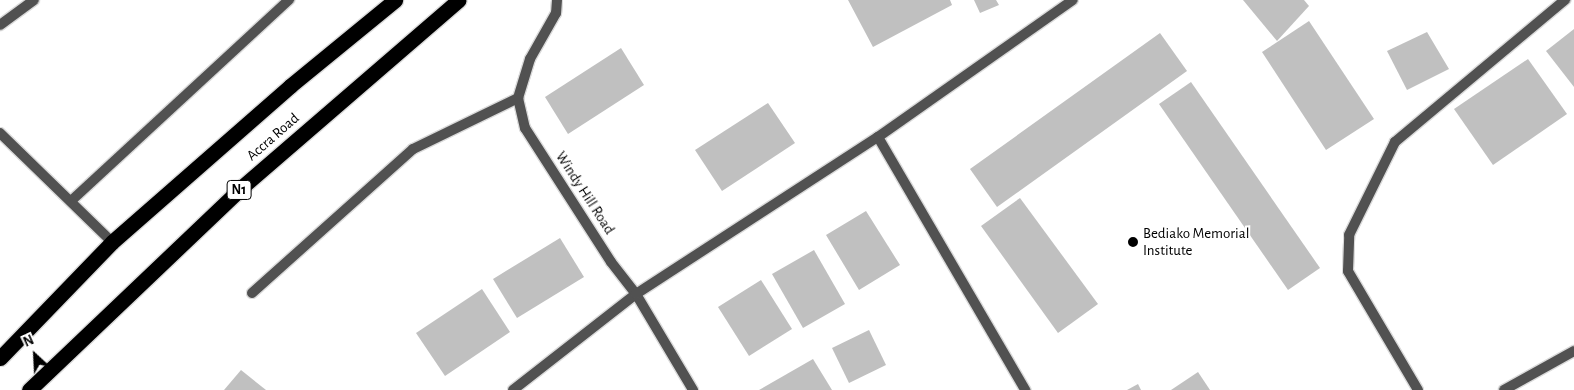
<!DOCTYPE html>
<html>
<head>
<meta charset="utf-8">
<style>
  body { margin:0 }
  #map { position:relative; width:1574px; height:390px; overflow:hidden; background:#fff; font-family:"Alegreya Sans",sans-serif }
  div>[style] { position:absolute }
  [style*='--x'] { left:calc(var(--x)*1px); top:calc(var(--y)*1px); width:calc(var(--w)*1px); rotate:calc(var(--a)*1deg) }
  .building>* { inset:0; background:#c0c0c0 }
  .roads { filter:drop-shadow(1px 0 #dbdbdb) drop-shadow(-1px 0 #dbdbdb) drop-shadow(0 1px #dbdbdb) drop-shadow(0 -1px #dbdbdb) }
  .street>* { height:10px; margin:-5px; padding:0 5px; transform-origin:5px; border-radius:5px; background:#515151 }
  .highway>* { height:15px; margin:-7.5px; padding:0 7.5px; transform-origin:7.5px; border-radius:7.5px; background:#000 }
  .dots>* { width:14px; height:14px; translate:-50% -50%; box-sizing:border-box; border:2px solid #fff; border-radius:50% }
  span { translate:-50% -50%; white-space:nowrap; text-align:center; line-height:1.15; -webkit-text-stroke:4px #fff; paint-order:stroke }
  .shield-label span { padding:1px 4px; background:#fff; border:1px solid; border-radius:4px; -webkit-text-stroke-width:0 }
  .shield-label { font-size:14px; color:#000; font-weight:700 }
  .street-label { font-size:15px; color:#000 }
  .poi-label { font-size:15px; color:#000 }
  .left { translate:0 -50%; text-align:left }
  .north { position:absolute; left:10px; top:330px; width:50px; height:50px; -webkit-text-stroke:4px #fff; paint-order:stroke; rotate:335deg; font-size:14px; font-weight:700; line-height:20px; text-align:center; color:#000 }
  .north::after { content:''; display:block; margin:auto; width:18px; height:22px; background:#000; clip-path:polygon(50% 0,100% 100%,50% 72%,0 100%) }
</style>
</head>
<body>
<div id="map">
  <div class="building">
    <i style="clip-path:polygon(848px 0,950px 0,952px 5px,873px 47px)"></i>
    <i style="clip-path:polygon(974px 0,996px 0,999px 5px,980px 13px)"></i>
    <i style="clip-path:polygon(1243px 0,1304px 0,1309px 6px,1277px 41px)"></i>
    <i style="clip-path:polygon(1309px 21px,1374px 119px,1326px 150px,1262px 52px)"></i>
    <i style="clip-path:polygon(1574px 29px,1574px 87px,1546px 51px)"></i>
    <i style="clip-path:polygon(1427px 32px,1449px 69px,1407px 90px,1387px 51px)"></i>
    <i style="clip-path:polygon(1160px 33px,1187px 71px,997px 207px,970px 169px)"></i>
    <i style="clip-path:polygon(621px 48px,644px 85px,568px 134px,545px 97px)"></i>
    <i style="clip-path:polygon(1528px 59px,1567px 114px,1493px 165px,1454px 109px)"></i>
    <i style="clip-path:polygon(1191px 82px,1320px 268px,1288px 290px,1159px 104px)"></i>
    <i style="clip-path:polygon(768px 103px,795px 143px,722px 191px,695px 150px)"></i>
    <i style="clip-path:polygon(1020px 198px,1098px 304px,1058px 333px,981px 226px)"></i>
    <i style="clip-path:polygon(866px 211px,900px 265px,859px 290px,826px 235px)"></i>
    <i style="clip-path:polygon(560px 238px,584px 277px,517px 318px,493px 279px)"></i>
    <i style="clip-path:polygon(814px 250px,845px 304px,803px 328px,772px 274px)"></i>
    <i style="clip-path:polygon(761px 280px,792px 329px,749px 356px,718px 307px)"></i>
    <i style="clip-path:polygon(482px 289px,510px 332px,445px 376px,416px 333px)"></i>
    <i style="clip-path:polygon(869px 330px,886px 365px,849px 383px,832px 348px)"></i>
    <i style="clip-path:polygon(813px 359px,832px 390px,759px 390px)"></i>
    <i style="clip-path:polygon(241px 370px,266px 390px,224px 390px)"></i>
    <i style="clip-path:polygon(1198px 372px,1210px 390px,1171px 390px)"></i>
    <i style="clip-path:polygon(1138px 384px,1141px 390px,1127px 390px)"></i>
  </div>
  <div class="roads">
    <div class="street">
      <i style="--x:557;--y:0;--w:13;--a:94"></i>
      <i style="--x:556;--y:13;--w:53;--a:119.5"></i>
      <i style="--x:530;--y:59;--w:41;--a:107.1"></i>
      <i style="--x:518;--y:98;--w:31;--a:77"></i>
      <i style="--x:525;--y:128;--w:159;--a:57.3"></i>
      <i style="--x:611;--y:262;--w:41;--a:52"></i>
      <i style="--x:636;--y:294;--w:112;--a:59.3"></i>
      <i style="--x:0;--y:25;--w:42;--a:-36.3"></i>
      <i style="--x:0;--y:133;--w:156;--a:44.2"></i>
      <i style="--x:878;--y:137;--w:293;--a:59.8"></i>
      <i style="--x:71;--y:201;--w:297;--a:-42.7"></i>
      <i style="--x:252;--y:293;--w:216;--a:-41.8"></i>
      <i style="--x:413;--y:149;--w:117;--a:-25.9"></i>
      <i style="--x:513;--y:390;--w:156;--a:-38"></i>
      <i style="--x:636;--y:294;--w:288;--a:-33"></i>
      <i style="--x:878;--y:137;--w:238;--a:-35.1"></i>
      <i style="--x:1418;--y:390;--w:138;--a:-120.5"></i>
      <i style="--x:1348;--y:271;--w:36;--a:-88"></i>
      <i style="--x:1349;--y:235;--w:104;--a:-63.7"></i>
      <i style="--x:1395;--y:142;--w:222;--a:-39.9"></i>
      <i style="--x:1504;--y:390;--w:80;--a:-29.1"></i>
    </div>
    <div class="highway">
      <i style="--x:0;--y:358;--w:161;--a:-46"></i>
      <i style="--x:112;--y:242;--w:237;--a:-41.2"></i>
      <i style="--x:290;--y:86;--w:136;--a:-39.3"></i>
      <i style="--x:29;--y:390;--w:294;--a:-43.6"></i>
      <i style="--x:242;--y:187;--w:286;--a:-40.8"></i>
    </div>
  </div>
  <div class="dots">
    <i style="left:1133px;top:242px;background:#000"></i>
  </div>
  <div class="shield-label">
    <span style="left:239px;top:190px">N1</span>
  </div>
  <div class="street-label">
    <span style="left:273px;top:137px;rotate:-41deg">Accra Road</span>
    <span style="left:585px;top:193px;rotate:57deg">Windy Hill Road</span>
  </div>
  <div class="poi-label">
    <span class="left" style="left:1143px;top:242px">Bediako Memorial<br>Institute</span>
  </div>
  <div class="north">N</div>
</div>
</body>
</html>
